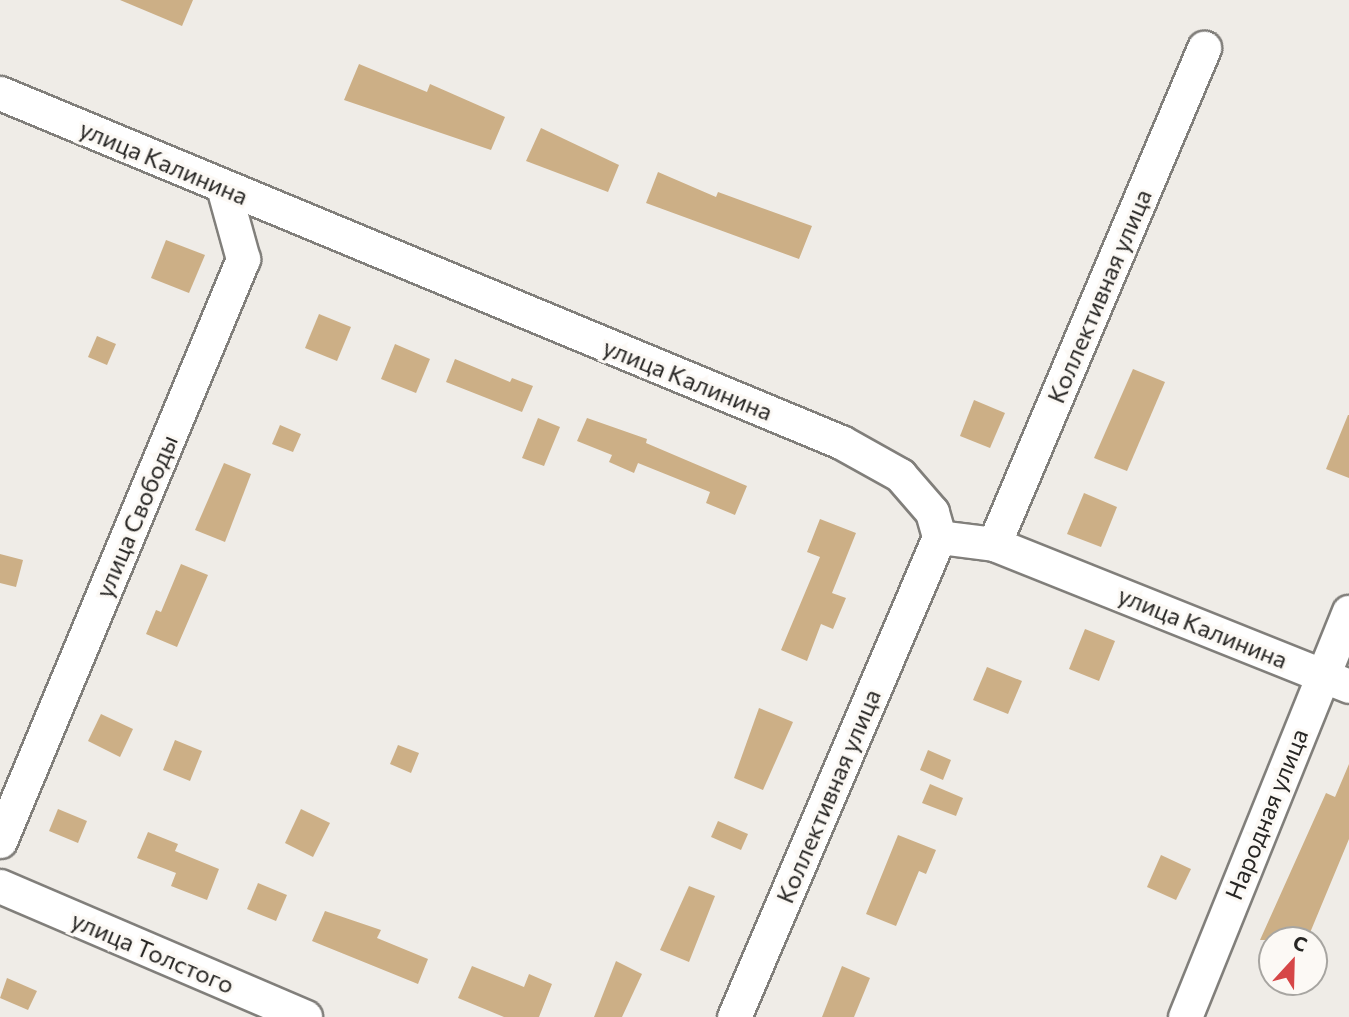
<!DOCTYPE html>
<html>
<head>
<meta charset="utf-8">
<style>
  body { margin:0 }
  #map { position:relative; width:1349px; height:1017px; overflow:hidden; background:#efece7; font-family:Commissioner,sans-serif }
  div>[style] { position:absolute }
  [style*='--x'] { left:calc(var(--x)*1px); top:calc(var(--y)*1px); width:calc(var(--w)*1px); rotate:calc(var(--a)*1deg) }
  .building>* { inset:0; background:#ccaf86 }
  .roads { filter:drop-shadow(2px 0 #817f7b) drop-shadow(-2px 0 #817f7b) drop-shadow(0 2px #817f7b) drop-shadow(0 -2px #817f7b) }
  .minor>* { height:33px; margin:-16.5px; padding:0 16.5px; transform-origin:16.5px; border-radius:16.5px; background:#fff }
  span { translate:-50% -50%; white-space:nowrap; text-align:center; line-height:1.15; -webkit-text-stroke:6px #fcf9f5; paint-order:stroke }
  .street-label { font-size:24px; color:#272624 }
  .north { position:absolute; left:1258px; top:926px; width:70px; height:70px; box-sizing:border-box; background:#fcf9f5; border:2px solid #a7a5a1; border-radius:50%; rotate:22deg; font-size:19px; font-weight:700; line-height:28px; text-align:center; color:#272624 }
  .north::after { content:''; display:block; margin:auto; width:24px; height:32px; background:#d64647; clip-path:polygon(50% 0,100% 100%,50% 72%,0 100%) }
</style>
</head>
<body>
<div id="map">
  <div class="building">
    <i style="clip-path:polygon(120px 0,193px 0,182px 26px)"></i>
    <i style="clip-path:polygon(359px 64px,427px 92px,430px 84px,505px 117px,491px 150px,344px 100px)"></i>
    <i style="clip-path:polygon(541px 128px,619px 165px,608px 192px,526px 161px)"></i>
    <i style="clip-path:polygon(658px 172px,716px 197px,718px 192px,812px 226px,799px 259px,646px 203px)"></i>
    <i style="clip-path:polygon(166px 240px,205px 255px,189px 293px,151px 278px)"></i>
    <i style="clip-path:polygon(319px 314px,351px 327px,337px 361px,305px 348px)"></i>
    <i style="clip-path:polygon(97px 336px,116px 344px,107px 365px,88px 357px)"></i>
    <i style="clip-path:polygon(395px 344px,430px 359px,416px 393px,381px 379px)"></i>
    <i style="clip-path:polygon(455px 359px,510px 382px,512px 378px,533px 386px,522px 412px,446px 382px)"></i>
    <i style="clip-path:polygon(1133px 369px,1165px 382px,1127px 471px,1094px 458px)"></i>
    <i style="clip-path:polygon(974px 400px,1005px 413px,990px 448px,960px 436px)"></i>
    <i style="clip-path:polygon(1348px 415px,1349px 415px,1349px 478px,1326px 469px)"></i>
    <i style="clip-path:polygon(538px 418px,560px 427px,544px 466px,522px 458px)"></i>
    <i style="clip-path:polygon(587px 418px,647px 439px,646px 443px,747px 486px,735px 515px,706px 503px,710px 492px,638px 463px,634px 473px,609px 462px,612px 455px,577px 441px)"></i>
    <i style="clip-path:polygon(280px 425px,301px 434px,293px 452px,272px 444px)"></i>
    <i style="clip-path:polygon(224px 463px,251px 474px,225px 542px,195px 530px)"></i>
    <i style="clip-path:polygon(1084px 493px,1117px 507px,1101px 547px,1067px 534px)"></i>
    <i style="clip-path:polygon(820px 519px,856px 533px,832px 593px,846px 598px,833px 629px,821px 624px,807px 661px,781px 650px,820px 557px,807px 552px)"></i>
    <i style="clip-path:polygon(0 554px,23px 560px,16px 587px,0 583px)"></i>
    <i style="clip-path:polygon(181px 564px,208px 575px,177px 647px,146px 634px,156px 610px,161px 612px)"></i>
    <i style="clip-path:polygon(1085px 629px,1115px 641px,1099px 681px,1069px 669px)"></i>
    <i style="clip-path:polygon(987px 667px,1022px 681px,1008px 714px,973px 700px)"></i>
    <i style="clip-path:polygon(759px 708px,793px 722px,763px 790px,734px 778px)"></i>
    <i style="clip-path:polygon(101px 714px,133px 729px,120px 757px,88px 741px)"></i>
    <i style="clip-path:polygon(175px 740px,202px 751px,190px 781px,163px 770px)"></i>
    <i style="clip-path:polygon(398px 745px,419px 753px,411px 773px,390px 764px)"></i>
    <i style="clip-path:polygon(928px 750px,951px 760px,943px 780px,920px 770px)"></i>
    <i style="clip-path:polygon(1349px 764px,1349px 839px,1307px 940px,1260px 940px,1326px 793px,1335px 797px)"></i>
    <i style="clip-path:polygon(930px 784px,963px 798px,956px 816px,922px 803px)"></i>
    <i style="clip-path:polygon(58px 809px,87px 821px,78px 843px,49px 831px)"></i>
    <i style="clip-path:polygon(301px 809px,330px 823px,313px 857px,285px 843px)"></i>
    <i style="clip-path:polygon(718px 821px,748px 834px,741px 850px,711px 837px)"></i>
    <i style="clip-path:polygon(148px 832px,178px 844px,175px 851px,219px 869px,207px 900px,171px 886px,176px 873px,137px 858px)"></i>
    <i style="clip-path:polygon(898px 835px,936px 850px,926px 874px,919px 871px,896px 926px,866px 914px)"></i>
    <i style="clip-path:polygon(1161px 855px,1191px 869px,1176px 900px,1147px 887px)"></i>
    <i style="clip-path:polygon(258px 883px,287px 895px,276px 921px,247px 909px)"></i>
    <i style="clip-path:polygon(689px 886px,715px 896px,689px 962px,660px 950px)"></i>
    <i style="clip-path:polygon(325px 911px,381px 930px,377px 938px,428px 959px,418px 984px,312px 941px)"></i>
    <i style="clip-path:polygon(616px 961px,642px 974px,622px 1017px,594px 1017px)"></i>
    <i style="clip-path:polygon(472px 966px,524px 987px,529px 974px,552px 984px,539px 1017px,504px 1017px,458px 998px)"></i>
    <i style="clip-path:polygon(842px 966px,870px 978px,854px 1017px,822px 1017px)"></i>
    <i style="clip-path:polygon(7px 978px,37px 991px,28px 1010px,0 998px)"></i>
  </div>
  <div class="roads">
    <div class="minor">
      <i style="--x:0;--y:93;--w:911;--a:22.54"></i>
      <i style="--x:841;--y:442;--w:68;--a:29.2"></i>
      <i style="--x:900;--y:475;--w:49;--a:49.1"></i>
      <i style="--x:932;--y:512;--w:26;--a:74"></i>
      <i style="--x:939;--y:537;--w:55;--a:7.3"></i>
      <i style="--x:994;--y:544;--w:382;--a:21.8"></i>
      <i style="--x:994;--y:544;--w:539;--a:-67.05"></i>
      <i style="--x:0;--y:841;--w:631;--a:-67.34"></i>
      <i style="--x:243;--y:259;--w:75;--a:-105.5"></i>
      <i style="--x:0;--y:886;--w:332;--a:23.2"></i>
      <i style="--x:734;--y:1017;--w:522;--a:-66.87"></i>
      <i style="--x:1185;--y:1017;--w:437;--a:-68"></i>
    </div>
  </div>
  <div class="street-label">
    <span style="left:164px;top:162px;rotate:23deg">улица Калинина</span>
    <span style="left:1099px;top:296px;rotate:-67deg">Коллективная улица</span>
    <span style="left:688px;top:379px;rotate:22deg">улица Калинина</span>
    <span style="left:136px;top:516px;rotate:-67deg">улица Свободы</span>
    <span style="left:1203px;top:627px;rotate:22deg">улица Калинина</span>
    <span style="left:828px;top:796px;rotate:-67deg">Коллективная улица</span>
    <span style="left:1266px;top:814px;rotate:-68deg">Народная улица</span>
    <span style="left:153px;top:952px;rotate:23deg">улица Толстого</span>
  </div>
  <div class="north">С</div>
</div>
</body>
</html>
